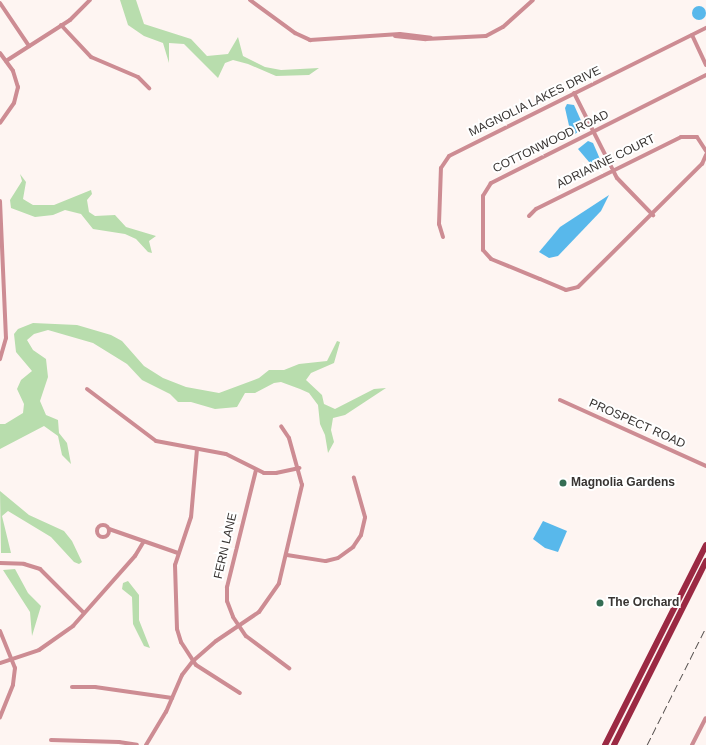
<!DOCTYPE html>
<html>
<head>
<meta charset="utf-8">
<style>
  body { margin:0 }
  #map { position:relative; width:706px; height:745px; overflow:hidden; background:#fef5f2; font-family:Arial,sans-serif }
  div>[style] { position:absolute }
  [style*='--x'] { left:calc(var(--x)*1px); top:calc(var(--y)*1px); width:calc(var(--w)*1px); rotate:calc(var(--a)*1deg) }
  .green>* { inset:0; background:#b8ddad }
  .water>* { inset:0; background:#58b8eb }
  .round { border-radius:50% }
  .minor>* { height:4px; margin:-2px; padding:0 2px; transform-origin:2px; border-radius:2px; background:#cd8c93 }
  .minor>.ring { margin:-2px; padding:0; box-sizing:content-box; background:none; border:4px solid #cd8c93; border-radius:50% }
  .primary>* { height:6px; margin:-3px; padding:0 3px; transform-origin:3px; border-radius:3px; background:#9b2943 }
  .rail>* { height:1px; margin-top:-0.5px; transform-origin:0; background:repeating-linear-gradient(90deg,#595452 0 8px,transparent 0 12px) }
  .dots>* { width:11px; height:11px; translate:-50% -50%; box-sizing:border-box; border:2px solid #fff; border-radius:50% }
  span { translate:-50% -50%; white-space:nowrap; text-align:center; line-height:1.15; -webkit-text-stroke:4px #fff; paint-order:stroke }
  .street-label { font-size:12px; color:#383432 }
  .poi-label { font-size:12px; color:#383432; font-weight:700 }
  .left { translate:0 -50%; text-align:left }
</style>
</head>
<body>
<div id="map">
  <div class="green">
    <i style="clip-path:polygon(120px 0,136px 0,144px 24px,191px 39px,207px 56px,228px 54px,238px 37px,243px 56px,265px 67px,281px 70px,319px 68px,309px 75px,276px 76px,248px 64px,233px 60px,225px 63px,218px 78px,184px 44px,169px 43px,169px 63px,163px 43px,144px 36px,128px 25px)"></i>
    <i style="clip-path:polygon(20px 174px,26px 182px,23px 199px,33px 205px,54px 205px,91px 190px,92px 194px,87px 200px,89px 212px,95px 216px,115px 215px,126px 227px,156px 236px,149px 241px,152px 253px,148px 252px,136px 239px,125px 234px,93px 229px,81px 214px,65px 210px,53px 215px,35px 217px,11px 208px,10px 200px,22px 181px)"></i>
    <i style="clip-path:polygon(33px 323px,77px 325px,111px 335px,122px 341px,144px 366px,163px 378px,186px 387px,219px 393px,259px 378px,269px 370px,284px 370px,299px 364px,327px 361px,337px 341px,340px 342px,334px 363px,311px 373px,306px 380px,322px 395px,324px 404px,335px 409px,374px 389px,386px 388px,345px 415px,333px 418px,331px 430px,334px 442px,328px 453px,325px 435px,320px 424px,318px 405px,309px 393px,300px 389px,281px 382px,274px 383px,255px 393px,245px 393px,237px 407px,215px 409px,191px 402px,178px 402px,170px 394px,142px 380px,127px 364px,93px 343px,48px 330px,34px 334px,27px 340px,33px 350px,46px 359px,48px 377px,40px 401px,46px 415px,58px 420px,59px 433px,67px 443px,71px 464px,62px 455px,58px 436px,44px 426px,0 449px,0 424px,5px 424px,23px 413px,24px 404px,17px 389px,21px 380px,32px 371px,16px 352px,14px 334px,18px 329px)"></i>
    <i style="clip-path:polygon(0 491px,29px 515px,64px 531px,72px 541px,82px 562px,79px 564px,74px 562px,51px 537px,8px 511px,2px 516px,11px 553px,1px 553px)"></i>
    <i style="clip-path:polygon(15px 569px,28px 593px,41px 606px,32px 636px,30px 612px,3px 570px)"></i>
    <i style="clip-path:polygon(128px 581px,139px 595px,139px 620px,150px 648px,144px 646px,133px 624px,132px 597px,122px 589px,123px 583px)"></i>
  </div>
  <div class="water">
    <i class="round" style="left:692px;top:6px;width:14px;height:14px"></i>
    <i style="clip-path:polygon(567px 104px,574px 105px,583px 125px,582px 129px,575px 134px,570px 130px,565px 108px)"></i>
    <i style="clip-path:polygon(588px 141px,593px 143px,603px 166px,600px 170px,595px 169px,578px 149px)"></i>
    <i style="clip-path:polygon(609px 195px,601px 211px,558px 256px,549px 258px,539px 252px,560px 227px)"></i>
    <i style="clip-path:polygon(543px 521px,567px 531px,558px 552px,545px 548px,533px 539px)"></i>
  </div>
  <div class="minor">
    <i style="--x:250;--y:0;--w:56;--a:36.3"></i>
    <i style="--x:295;--y:33;--w:17;--a:25"></i>
    <i style="--x:310;--y:40;--w:90;--a:-3.8"></i>
    <i style="--x:400;--y:34;--w:31;--a:7"></i>
    <i style="--x:0;--y:3;--w:52;--a:56"></i>
    <i style="--x:61;--y:25;--w:44;--a:46.8"></i>
    <i style="--x:91;--y:57;--w:51;--a:23.1"></i>
    <i style="--x:138;--y:77;--w:16;--a:45"></i>
    <i style="--x:692;--y:35;--w:33;--a:65"></i>
    <i style="--x:395;--y:36;--w:31;--a:6"></i>
    <i style="--x:426;--y:39;--w:60;--a:-2.9"></i>
    <i style="--x:486;--y:36;--w:19;--a:-28"></i>
    <i style="--x:503;--y:27;--w:40;--a:-42"></i>
    <i style="--x:0;--y:53;--w:22;--a:54"></i>
    <i style="--x:13;--y:71;--w:17;--a:73"></i>
    <i style="--x:18;--y:87;--w:16;--a:104"></i>
    <i style="--x:14;--y:103;--w:24;--a:125"></i>
    <i style="--x:6;--y:61;--w:76;--a:-32.6"></i>
    <i style="--x:70;--y:20;--w:28;--a:-45"></i>
    <i style="--x:706;--y:75;--w:241;--a:153.3"></i>
    <i style="--x:491;--y:183;--w:15;--a:122"></i>
    <i style="--x:483;--y:196;--w:54;--a:90"></i>
    <i style="--x:483;--y:250;--w:12;--a:48"></i>
    <i style="--x:491;--y:259;--w:53;--a:22.2"></i>
    <i style="--x:540;--y:279;--w:28;--a:23"></i>
    <i style="--x:566;--y:290;--w:12;--a:-14"></i>
    <i style="--x:578;--y:287;--w:175;--a:-44.8"></i>
    <i style="--x:702;--y:164;--w:10;--a:-66"></i>
    <i style="--x:574;--y:93;--w:95;--a:63.2"></i>
    <i style="--x:617;--y:178;--w:52;--a:45.8"></i>
    <i style="--x:0;--y:201;--w:137;--a:87.5"></i>
    <i style="--x:6;--y:338;--w:22;--a:106"></i>
    <i style="--x:529;--y:216;--w:10;--a:-45"></i>
    <i style="--x:536;--y:209;--w:162;--a:-26.4"></i>
    <i style="--x:681;--y:137;--w:16;--a:0"></i>
    <i style="--x:697;--y:137;--w:17;--a:57"></i>
    <i style="--x:443;--y:237;--w:14;--a:-107"></i>
    <i style="--x:439;--y:224;--w:56;--a:-88"></i>
    <i style="--x:441;--y:168;--w:14;--a:-56"></i>
    <i style="--x:449;--y:156;--w:287;--a:-26.5"></i>
    <i style="--x:87;--y:389;--w:86;--a:37"></i>
    <i style="--x:156;--y:441;--w:71;--a:10.5"></i>
    <i style="--x:226;--y:454;--w:42;--a:26.6"></i>
    <i style="--x:264;--y:473;--w:12;--a:0"></i>
    <i style="--x:276;--y:473;--w:24;--a:-12"></i>
    <i style="--x:560;--y:400;--w:160;--a:24.3"></i>
    <i style="--x:197;--y:449;--w:68;--a:95"></i>
    <i style="--x:191;--y:517;--w:51;--a:108.4"></i>
    <i style="--x:175;--y:565;--w:64;--a:88.2"></i>
    <i style="--x:177;--y:629;--w:14;--a:73"></i>
    <i style="--x:181;--y:642;--w:27;--a:57"></i>
    <i style="--x:196;--y:665;--w:52;--a:32.5"></i>
    <i style="--x:256;--y:470;--w:121;--a:103.9"></i>
    <i style="--x:227;--y:587;--w:14;--a:90"></i>
    <i style="--x:227;--y:601;--w:17;--a:69"></i>
    <i style="--x:233;--y:617;--w:23;--a:56"></i>
    <i style="--x:246;--y:636;--w:54;--a:36.7"></i>
    <i class="ring" style="left:97px;top:525px;width:8px;height:8px"></i>
    <i style="--x:109;--y:529;--w:73;--a:19.2"></i>
    <i style="--x:287;--y:555;--w:39;--a:9"></i>
    <i style="--x:326;--y:561;--w:12;--a:-14"></i>
    <i style="--x:338;--y:558;--w:19;--a:-36"></i>
    <i style="--x:353;--y:547;--w:14;--a:-56"></i>
    <i style="--x:361;--y:535;--w:18;--a:-77"></i>
    <i style="--x:365;--y:517;--w:41;--a:-105.8"></i>
    <i style="--x:0;--y:563;--w:24;--a:2"></i>
    <i style="--x:24;--y:564;--w:17;--a:17"></i>
    <i style="--x:40;--y:569;--w:62;--a:45"></i>
    <i style="--x:0;--y:631;--w:40;--a:68"></i>
    <i style="--x:15;--y:668;--w:17;--a:97"></i>
    <i style="--x:13;--y:685;--w:35;--a:112"></i>
    <i style="--x:0;--y:663;--w:41;--a:-18.4"></i>
    <i style="--x:39;--y:650;--w:42;--a:-35.2"></i>
    <i style="--x:73;--y:626;--w:94;--a:-48.5"></i>
    <i style="--x:135;--y:556;--w:17;--a:-59"></i>
    <i style="--x:72;--y:687;--w:23;--a:0"></i>
    <i style="--x:95;--y:687;--w:78;--a:8.1"></i>
    <i style="--x:51;--y:740;--w:68;--a:1.7"></i>
    <i style="--x:119;--y:742;--w:18;--a:9"></i>
    <i style="--x:146;--y:745;--w:39;--a:-59"></i>
    <i style="--x:166;--y:712;--w:40;--a:-66.6"></i>
    <i style="--x:182;--y:675;--w:18;--a:-52"></i>
    <i style="--x:193;--y:661;--w:30;--a:-41"></i>
    <i style="--x:216;--y:641;--w:52;--a:-34"></i>
    <i style="--x:259;--y:612;--w:35;--a:-55"></i>
    <i style="--x:279;--y:583;--w:101;--a:-76.8"></i>
    <i style="--x:302;--y:485;--w:49;--a:-105.5"></i>
    <i style="--x:289;--y:438;--w:14;--a:-124"></i>
    <i style="--x:692;--y:745;--w:30;--a:-63"></i>
  </div>
  <div class="primary">
    <i style="--x:605;--y:745;--w:224;--a:-63.2"></i>
    <i style="--x:614;--y:745;--w:206;--a:-63.4"></i>
  </div>
  <div class="rail">
    <i style="--x:647;--y:745;--w:132;--a:-63.4"></i>
  </div>
  <div class="dots">
    <i style="left:563px;top:483px;background:#356d54"></i>
    <i style="left:600px;top:603px;background:#356d54"></i>
  </div>
  <div class="street-label">
    <span style="left:535px;top:102px;rotate:-26deg">MAGNOLIA LAKES DRIVE</span>
    <span style="left:551px;top:142px;rotate:-26deg">COTTONWOOD ROAD</span>
    <span style="left:606px;top:162px;rotate:-26deg">ADRIANNE COURT</span>
    <span style="left:637px;top:424px;rotate:24deg">PROSPECT ROAD</span>
    <span style="left:226px;top:546px;rotate:-77deg">FERN LANE</span>
  </div>
  <div class="poi-label">
    <span class="left" style="left:571px;top:483px">Magnolia Gardens</span>
    <span class="left" style="left:608px;top:603px">The Orchard</span>
  </div>
</div>
</body>
</html>
